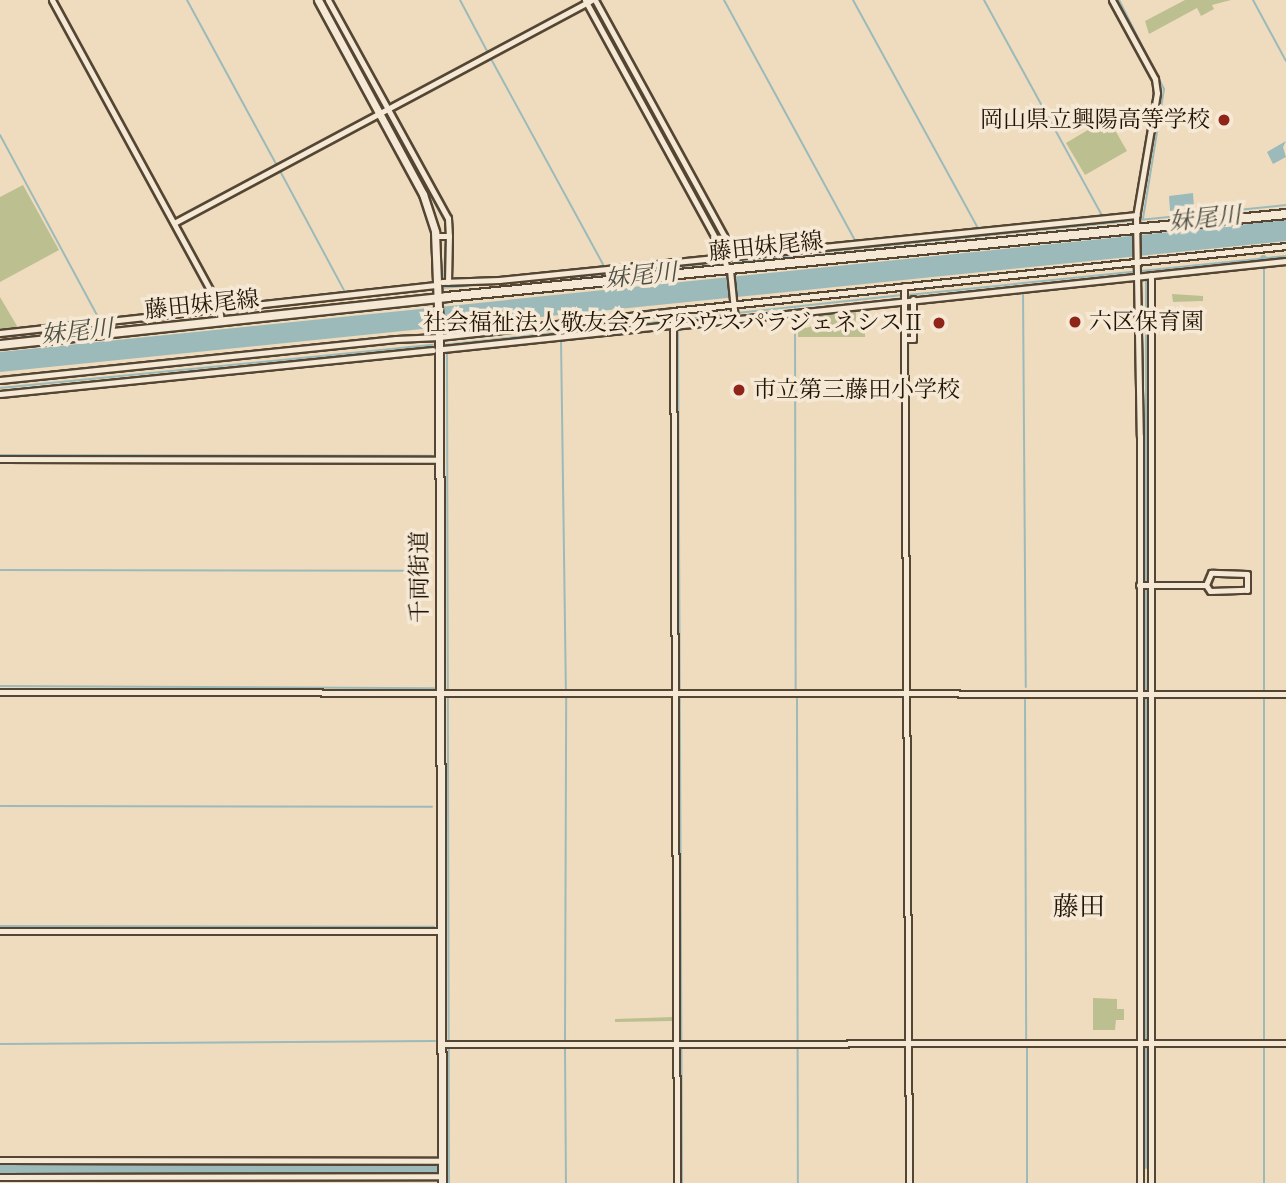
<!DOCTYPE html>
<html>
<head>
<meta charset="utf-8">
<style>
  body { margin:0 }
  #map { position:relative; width:1286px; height:1183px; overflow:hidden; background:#efdcbf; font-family:"IM FELL Double Pica","Noto Serif JP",serif }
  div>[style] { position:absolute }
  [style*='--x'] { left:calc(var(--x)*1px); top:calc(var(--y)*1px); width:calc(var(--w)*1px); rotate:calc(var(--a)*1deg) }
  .green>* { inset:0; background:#bcbf8f }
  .water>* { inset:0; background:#9cbaba }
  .stream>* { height:2px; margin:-1px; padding:0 1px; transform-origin:1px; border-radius:1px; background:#9cbaba }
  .canal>* { height:7px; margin:-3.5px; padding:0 3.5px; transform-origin:3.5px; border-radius:3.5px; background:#9cbaba }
  .river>* { height:12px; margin:-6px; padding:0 6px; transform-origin:6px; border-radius:6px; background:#9cbaba }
  .roads { filter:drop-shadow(2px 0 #544633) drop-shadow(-2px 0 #544633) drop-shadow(0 2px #544633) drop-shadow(0 -2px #544633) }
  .minor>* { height:5px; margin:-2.5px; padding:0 2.5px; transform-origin:2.5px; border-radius:2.5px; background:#f5e8d5 }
  .tertiary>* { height:7px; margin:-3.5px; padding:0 3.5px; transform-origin:3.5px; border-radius:3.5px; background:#f5e8d5 }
  .secondary>* { height:8px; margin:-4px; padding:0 4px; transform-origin:4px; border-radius:4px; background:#f5e8d5 }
  .dots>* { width:19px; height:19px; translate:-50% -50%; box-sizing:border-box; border:4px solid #f5e8d5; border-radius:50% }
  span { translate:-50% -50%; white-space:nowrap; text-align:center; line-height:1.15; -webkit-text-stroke:7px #f5e8d5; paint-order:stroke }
  .poi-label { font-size:23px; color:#211404 }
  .right { translate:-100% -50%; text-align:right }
  .left { translate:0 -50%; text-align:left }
  .street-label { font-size:23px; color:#211404 }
  .water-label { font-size:24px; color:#4c4e44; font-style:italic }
  .quarter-label { font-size:26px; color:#211404 }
</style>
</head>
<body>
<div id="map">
  <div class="green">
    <i style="clip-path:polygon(1185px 0,1231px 0,1212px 5px,1214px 9px,1201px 16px,1197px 8px,1149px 34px,1145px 21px)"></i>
    <i style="clip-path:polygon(1108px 118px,1127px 151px,1085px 175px,1066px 143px)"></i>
    <i style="clip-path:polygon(23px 185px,59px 250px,0 282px,0 197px)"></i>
    <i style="clip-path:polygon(1172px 294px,1203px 296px,1203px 301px,1173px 302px)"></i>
    <i style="clip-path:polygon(0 297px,17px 326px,16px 330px,0 332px)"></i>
    <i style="clip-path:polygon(856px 307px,856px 326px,865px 326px,865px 337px,798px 337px,798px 323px,803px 323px,806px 328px,818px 324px,820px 311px)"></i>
    <i style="clip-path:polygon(1093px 998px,1117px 999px,1117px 1009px,1124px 1009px,1124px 1020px,1116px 1020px,1115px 1030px,1093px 1030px)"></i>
    <i style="clip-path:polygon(673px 1017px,673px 1021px,615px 1022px,615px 1019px)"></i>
  </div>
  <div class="water">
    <i style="clip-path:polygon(1286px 141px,1283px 147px,1286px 157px,1273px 164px,1267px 152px)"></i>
    <i style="clip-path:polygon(1193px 193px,1194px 208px,1170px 211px,1169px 196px)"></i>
    <i style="clip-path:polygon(1286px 220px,1286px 241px,0 372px,0 352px)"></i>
  </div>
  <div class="stream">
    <i style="--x:55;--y:0;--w:250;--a:61.3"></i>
    <i style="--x:187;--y:0;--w:187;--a:61.5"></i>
    <i style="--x:325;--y:0;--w:255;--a:61.6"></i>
    <i style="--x:460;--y:0;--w:58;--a:62.1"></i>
    <i style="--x:724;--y:0;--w:273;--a:61.4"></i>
    <i style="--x:853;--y:0;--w:260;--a:61.3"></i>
    <i style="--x:984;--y:0;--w:244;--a:61.3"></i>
    <i style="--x:1119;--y:0;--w:100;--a:63.2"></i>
    <i style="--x:1164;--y:89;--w:131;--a:99.2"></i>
    <i style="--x:1253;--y:0;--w:69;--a:61.6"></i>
    <i style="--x:592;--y:1;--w:288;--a:61.4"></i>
    <i style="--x:490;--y:57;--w:236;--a:61.4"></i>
    <i style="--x:0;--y:135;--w:211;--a:61.7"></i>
    <i style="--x:279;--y:169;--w:140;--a:61.8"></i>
    <i style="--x:178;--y:224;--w:90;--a:61.4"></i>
    <i style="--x:1264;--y:266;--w:424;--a:90"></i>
    <i style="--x:444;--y:280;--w:51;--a:-87.8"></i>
    <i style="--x:1146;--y:280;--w:888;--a:90"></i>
    <i style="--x:441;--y:288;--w:168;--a:-4.8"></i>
    <i style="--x:608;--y:274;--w:682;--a:-5.81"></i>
    <i style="--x:1023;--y:289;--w:398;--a:89.6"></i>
    <i style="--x:908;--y:295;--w:888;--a:89.74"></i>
    <i style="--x:908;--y:295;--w:380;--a:-5.9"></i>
    <i style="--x:795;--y:307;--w:383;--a:89.9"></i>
    <i style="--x:737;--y:313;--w:166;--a:-6.2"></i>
    <i style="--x:678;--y:319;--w:864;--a:89.73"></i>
    <i style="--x:0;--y:337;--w:438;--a:-6.4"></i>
    <i style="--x:561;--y:339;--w:350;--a:89.2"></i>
    <i style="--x:443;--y:345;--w:290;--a:-6.1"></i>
    <i style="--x:447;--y:351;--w:832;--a:89.86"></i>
    <i style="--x:0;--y:388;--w:435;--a:-5.7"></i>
    <i style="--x:0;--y:455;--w:432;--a:0.1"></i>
    <i style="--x:0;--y:570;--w:430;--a:0.1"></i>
    <i style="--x:0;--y:686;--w:434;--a:0.3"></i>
    <i style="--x:797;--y:699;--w:484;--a:89.9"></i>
    <i style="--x:1025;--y:700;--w:340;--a:89.8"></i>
    <i style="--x:0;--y:806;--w:432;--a:0.1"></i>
    <i style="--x:0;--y:926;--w:434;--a:0.1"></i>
    <i style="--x:1264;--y:1039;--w:342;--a:-90"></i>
    <i style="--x:565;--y:1040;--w:344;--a:-89.8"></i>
    <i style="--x:0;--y:1044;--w:435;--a:-0.4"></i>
    <i style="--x:565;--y:1048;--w:135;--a:89.6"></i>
    <i style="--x:1027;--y:1183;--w:137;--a:-90"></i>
    <i style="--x:1264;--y:1183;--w:137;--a:-90"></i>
  </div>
  <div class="canal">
    <i style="--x:1263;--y:258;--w:2;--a:90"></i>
  </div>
  <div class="river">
    <i style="--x:0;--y:1168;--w:435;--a:0"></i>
  </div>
  <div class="roads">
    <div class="minor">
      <i style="--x:52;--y:0;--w:349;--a:61.4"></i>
      <i style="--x:219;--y:306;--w:16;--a:83"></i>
      <i style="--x:328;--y:0;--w:249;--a:61.2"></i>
      <i style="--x:448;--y:218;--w:18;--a:87"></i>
      <i style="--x:449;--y:236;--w:14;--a:180"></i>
      <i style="--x:585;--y:0;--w:283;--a:61.3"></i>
      <i style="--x:721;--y:248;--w:22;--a:74"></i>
      <i style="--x:595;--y:0;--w:290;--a:61.3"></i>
      <i style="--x:1112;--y:0;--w:90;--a:61.4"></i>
      <i style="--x:1155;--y:79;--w:14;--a:82"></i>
      <i style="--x:1157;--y:93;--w:126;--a:99.6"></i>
      <i style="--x:1136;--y:217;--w:219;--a:89"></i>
      <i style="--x:1140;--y:436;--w:747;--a:90"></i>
      <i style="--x:174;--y:223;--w:473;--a:-28.1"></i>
      <i style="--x:730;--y:270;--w:49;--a:84.2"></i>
      <i style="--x:1151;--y:275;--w:908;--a:90"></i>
      <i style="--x:442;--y:282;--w:57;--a:-2"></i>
      <i style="--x:499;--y:280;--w:641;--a:-5.82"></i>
      <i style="--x:448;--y:282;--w:46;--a:-88.8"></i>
      <i style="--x:904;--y:286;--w:897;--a:89.68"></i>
      <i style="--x:673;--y:326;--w:616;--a:-6.05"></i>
      <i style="--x:0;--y:333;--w:436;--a:-6.3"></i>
      <i style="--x:906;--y:339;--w:7;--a:0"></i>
      <i style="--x:913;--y:339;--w:40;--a:-90"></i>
      <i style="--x:443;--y:349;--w:231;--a:-6"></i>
      <i style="--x:0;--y:380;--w:398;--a:-5.9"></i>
      <i style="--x:396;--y:339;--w:43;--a:-2.7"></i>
      <i style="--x:439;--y:337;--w:235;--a:-6.3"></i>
      <i style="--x:0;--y:394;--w:435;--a:-5.8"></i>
      <i style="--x:0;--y:459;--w:439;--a:0.1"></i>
      <i style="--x:1139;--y:585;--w:67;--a:0"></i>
      <i style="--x:1206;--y:585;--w:7;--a:56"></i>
      <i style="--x:1210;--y:591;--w:37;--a:-2"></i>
      <i style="--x:1247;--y:590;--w:16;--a:-90"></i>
      <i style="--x:1247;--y:574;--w:36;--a:-178"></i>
      <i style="--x:1211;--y:573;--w:13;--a:113"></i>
      <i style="--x:0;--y:692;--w:1286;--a:0.09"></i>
      <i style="--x:0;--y:931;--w:441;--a:0"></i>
      <i style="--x:441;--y:1044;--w:845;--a:-0.07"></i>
      <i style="--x:0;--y:1160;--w:442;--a:0.1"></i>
      <i style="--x:0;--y:1177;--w:442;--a:-0.1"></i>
      <i style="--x:677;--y:1183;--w:872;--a:-90.26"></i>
      <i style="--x:673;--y:311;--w:616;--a:-6.05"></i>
    </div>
    <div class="tertiary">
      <i style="--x:318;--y:0;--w:221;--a:61.6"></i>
      <i style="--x:423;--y:194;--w:40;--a:72"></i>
      <i style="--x:435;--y:232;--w:100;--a:87.7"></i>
      <i style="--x:439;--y:332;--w:851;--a:89.8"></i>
    </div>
    <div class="secondary">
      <i style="--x:0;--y:345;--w:449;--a:-6.1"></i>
      <i style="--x:446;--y:297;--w:844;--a:-5.64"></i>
    </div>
  </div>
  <div class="dots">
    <i style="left:1224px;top:120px;background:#8f2418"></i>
    <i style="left:1075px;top:322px;background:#8f2418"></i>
    <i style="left:939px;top:323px;background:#8f2418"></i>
    <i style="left:739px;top:390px;background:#8f2418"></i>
  </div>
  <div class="poi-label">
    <span class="right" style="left:1210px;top:120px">岡山県立興陽高等学校</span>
    <span class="left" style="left:1089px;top:322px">六区保育園</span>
    <span class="right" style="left:925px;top:323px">社会福祉法人敬友会ケアハウスパラジェネシスⅡ</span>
    <span class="left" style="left:753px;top:390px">市立第三藤田小学校</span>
  </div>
  <div class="street-label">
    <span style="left:766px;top:247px;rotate:-6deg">藤田妹尾線</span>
    <span style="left:202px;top:305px;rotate:-6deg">藤田妹尾線</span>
    <span style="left:420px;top:577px;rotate:-90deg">千両街道</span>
  </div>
  <div class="water-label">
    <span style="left:1205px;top:219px;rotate:-6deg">妹尾川</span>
    <span style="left:641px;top:276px;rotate:-6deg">妹尾川</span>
    <span style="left:77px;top:332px;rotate:-6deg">妹尾川</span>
  </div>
  <div class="quarter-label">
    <span style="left:1079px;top:908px">藤田</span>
  </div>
</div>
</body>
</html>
